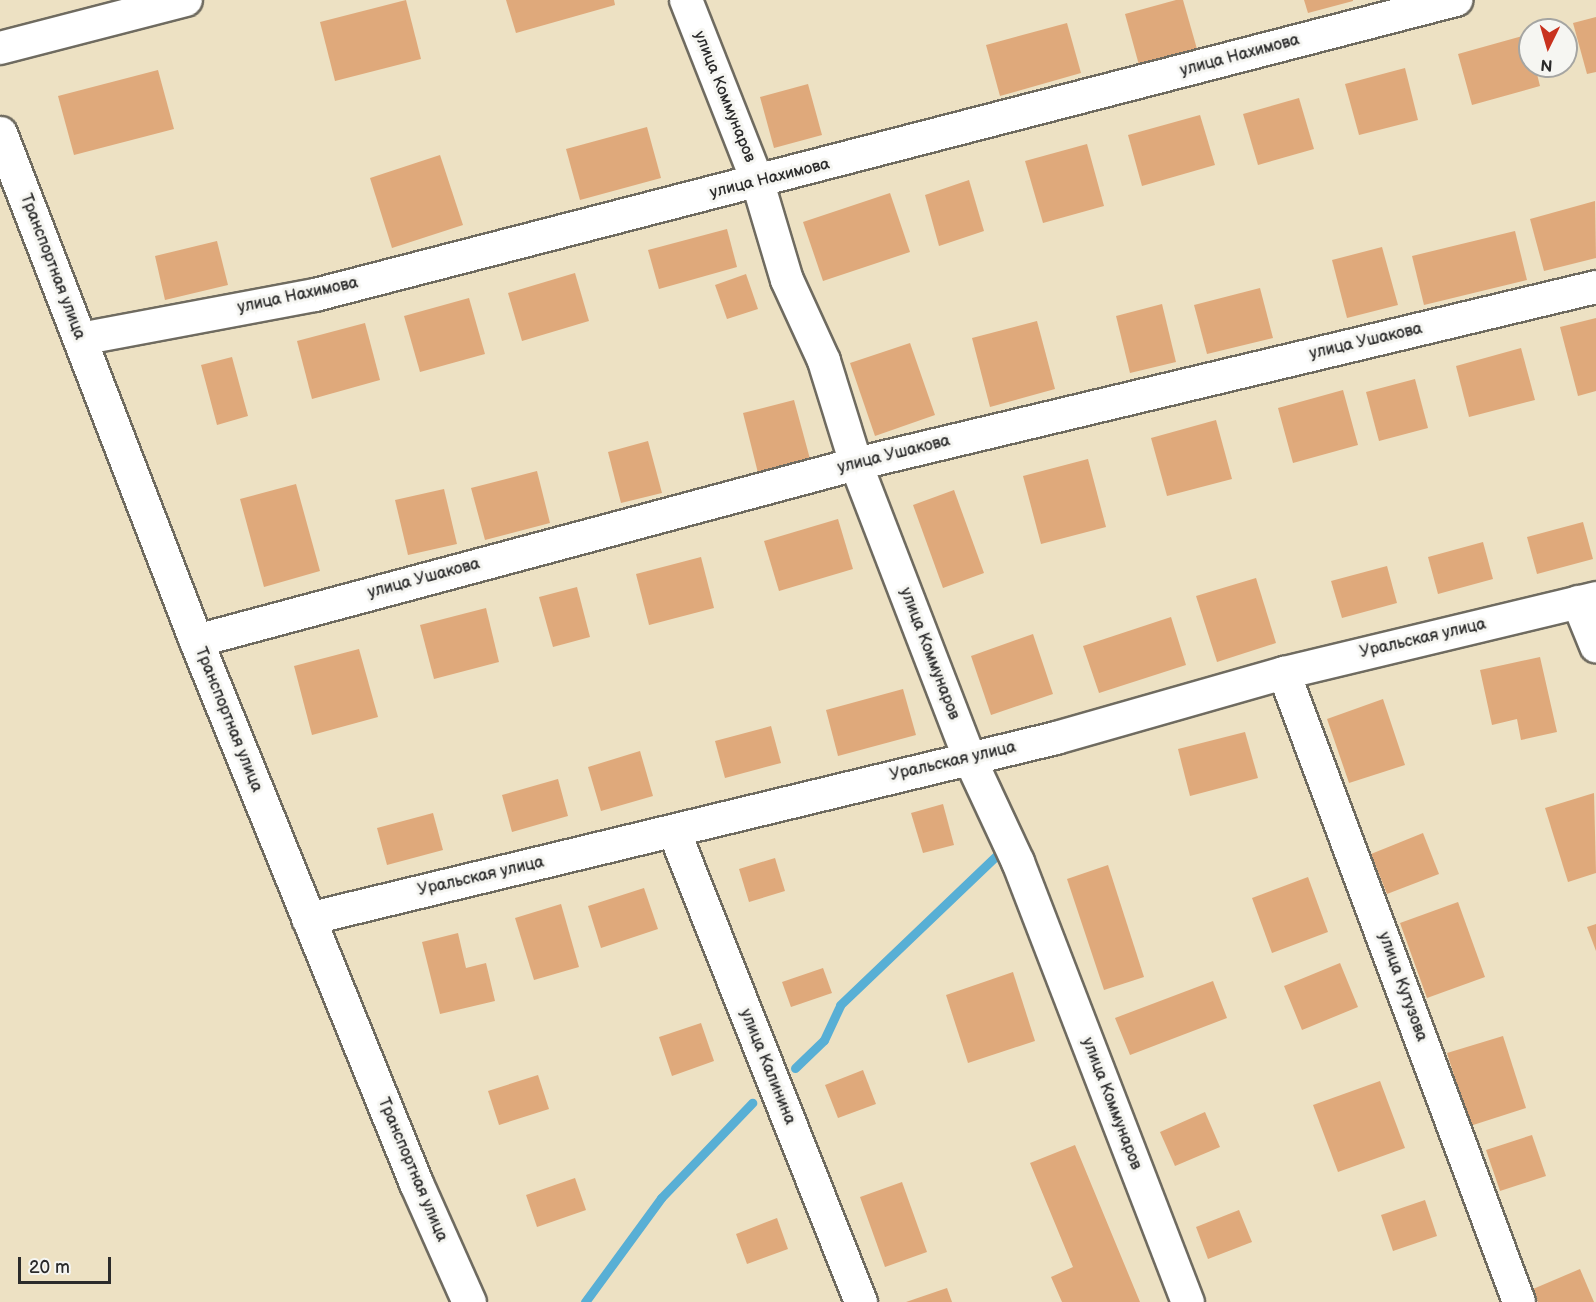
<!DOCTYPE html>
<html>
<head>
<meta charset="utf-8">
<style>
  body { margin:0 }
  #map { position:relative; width:1596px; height:1302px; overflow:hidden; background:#ede1c3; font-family:"Balsamiq Sans",sans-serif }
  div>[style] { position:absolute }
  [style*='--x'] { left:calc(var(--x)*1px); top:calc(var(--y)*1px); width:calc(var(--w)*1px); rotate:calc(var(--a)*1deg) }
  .stream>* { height:9px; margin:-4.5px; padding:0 4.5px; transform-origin:4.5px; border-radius:4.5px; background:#58afd5 }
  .building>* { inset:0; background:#dfa97b }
  .roads { filter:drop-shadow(2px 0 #6f6b60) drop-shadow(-2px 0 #6f6b60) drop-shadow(0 2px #6f6b60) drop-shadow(0 -2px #6f6b60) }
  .minor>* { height:32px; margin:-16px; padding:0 16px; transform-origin:16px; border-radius:16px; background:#fff }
  .major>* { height:33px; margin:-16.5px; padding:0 16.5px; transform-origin:16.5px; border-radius:16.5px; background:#fff }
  span { translate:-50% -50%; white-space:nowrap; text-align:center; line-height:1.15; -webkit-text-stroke:6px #f6f6f2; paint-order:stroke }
  .street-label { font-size:16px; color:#2b2b2b }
  .north { position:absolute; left:1518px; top:18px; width:60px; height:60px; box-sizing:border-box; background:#f6f6f2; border:2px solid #a5a5a2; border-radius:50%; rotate:185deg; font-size:16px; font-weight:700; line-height:24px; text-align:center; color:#2b2b2b }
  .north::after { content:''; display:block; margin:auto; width:21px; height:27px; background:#c8321e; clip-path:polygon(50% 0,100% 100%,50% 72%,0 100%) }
  .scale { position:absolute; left:18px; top:1257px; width:93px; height:27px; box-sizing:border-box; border:3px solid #2b2b2b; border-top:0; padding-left:8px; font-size:18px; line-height:21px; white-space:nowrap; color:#2b2b2b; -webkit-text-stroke:4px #f6f6f2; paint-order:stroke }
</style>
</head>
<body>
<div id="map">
  <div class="stream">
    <i style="--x:795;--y:1068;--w:40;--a:-44"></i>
    <i style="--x:824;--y:1040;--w:38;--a:-65"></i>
    <i style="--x:840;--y:1005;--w:219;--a:-43.7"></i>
    <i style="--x:585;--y:1302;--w:129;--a:-53.8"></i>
    <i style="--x:661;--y:1198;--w:132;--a:-46.2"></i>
  </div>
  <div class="building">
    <i style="clip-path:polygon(406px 0,421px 59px,335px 81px,320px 22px)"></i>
    <i style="clip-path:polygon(506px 0,614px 0,615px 5px,516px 33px)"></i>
    <i style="clip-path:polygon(1176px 0,1183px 0,1197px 49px,1139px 65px,1125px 14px)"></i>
    <i style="clip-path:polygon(1304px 0,1353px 0,1353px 1px,1308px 13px)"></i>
    <i style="clip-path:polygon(1596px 17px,1596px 72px,1587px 74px,1573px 23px)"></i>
    <i style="clip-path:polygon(1067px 23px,1081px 73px,1000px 96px,986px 45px)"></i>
    <i style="clip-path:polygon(1526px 35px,1530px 66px,1535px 66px,1540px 86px,1472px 105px,1458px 54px)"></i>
    <i style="clip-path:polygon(1405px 68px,1418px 120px,1359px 135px,1345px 84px)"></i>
    <i style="clip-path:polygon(158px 70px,174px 129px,74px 155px,58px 96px)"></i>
    <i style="clip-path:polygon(808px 84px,822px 135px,774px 148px,760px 97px)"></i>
    <i style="clip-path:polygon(1299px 98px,1314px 149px,1258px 165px,1243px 114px)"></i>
    <i style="clip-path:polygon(1200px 115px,1215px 165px,1142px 186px,1128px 135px)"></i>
    <i style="clip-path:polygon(647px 127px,661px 178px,580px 200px,566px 149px)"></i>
    <i style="clip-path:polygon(1087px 144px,1104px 206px,1043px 223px,1025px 161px)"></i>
    <i style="clip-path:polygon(440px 155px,463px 225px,392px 248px,370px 178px)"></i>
    <i style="clip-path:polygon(969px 180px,984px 231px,939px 246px,925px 195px)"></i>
    <i style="clip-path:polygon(890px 193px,910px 252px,823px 281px,803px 222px)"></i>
    <i style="clip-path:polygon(1595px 201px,1596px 258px,1544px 271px,1530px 219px)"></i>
    <i style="clip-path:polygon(727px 229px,737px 267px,659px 289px,648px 250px)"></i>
    <i style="clip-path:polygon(1515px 231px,1527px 280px,1424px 305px,1412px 256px)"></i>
    <i style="clip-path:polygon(217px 241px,228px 285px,165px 300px,155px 256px)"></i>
    <i style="clip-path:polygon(1382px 247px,1398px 305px,1347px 318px,1332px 260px)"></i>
    <i style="clip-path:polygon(575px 273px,589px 321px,522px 341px,508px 293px)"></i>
    <i style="clip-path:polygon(746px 274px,758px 309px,727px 319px,715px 285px)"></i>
    <i style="clip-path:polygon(1260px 288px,1273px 338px,1207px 354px,1194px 305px)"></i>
    <i style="clip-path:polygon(469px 298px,485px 354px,420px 372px,404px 316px)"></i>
    <i style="clip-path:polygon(1162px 304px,1176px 362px,1130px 373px,1116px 316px)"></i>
    <i style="clip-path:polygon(1596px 318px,1596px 391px,1578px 396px,1560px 327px)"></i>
    <i style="clip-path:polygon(1037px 321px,1055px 389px,990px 407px,972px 338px)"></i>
    <i style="clip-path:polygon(365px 323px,380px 380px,312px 399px,297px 341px)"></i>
    <i style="clip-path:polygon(910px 343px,935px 415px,875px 436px,850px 363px)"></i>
    <i style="clip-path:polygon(1521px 348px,1535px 400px,1469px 417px,1456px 366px)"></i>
    <i style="clip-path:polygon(232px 357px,248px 416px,217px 425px,201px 365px)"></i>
    <i style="clip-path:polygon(1415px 379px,1428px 428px,1379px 441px,1366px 392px)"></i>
    <i style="clip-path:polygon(1343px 390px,1358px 445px,1293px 463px,1278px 408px)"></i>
    <i style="clip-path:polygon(794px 400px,810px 459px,758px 473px,743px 413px)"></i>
    <i style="clip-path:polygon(1216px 420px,1232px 479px,1167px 496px,1151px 438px)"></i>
    <i style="clip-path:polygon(648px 441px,662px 493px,621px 503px,608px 452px)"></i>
    <i style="clip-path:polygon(1088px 459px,1106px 527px,1041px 544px,1023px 476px)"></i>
    <i style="clip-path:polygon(537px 471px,550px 523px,485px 540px,471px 488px)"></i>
    <i style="clip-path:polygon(296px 484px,320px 571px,264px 587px,240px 499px)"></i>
    <i style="clip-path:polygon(444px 489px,457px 544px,408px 555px,395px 500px)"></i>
    <i style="clip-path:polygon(954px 490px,984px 573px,943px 588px,913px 505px)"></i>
    <i style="clip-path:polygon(838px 519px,853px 569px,779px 591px,764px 541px)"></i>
    <i style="clip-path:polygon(1583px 522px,1593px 559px,1537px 574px,1527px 537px)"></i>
    <i style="clip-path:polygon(1483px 542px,1493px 579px,1438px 594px,1428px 557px)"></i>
    <i style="clip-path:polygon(701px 557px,714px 608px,649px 625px,636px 574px)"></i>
    <i style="clip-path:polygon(1387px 566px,1397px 603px,1342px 618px,1331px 581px)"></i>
    <i style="clip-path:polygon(1256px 578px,1276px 643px,1217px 662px,1196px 596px)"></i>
    <i style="clip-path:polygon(577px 587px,590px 637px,553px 647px,539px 597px)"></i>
    <i style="clip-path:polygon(486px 608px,499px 662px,434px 679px,420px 625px)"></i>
    <i style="clip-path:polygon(1171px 617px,1186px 665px,1099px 693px,1083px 646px)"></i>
    <i style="clip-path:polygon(1033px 634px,1053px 694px,991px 715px,971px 656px)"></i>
    <i style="clip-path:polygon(359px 649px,378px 717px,312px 735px,294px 666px)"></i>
    <i style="clip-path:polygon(1540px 657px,1557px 732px,1521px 740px,1517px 719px,1492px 725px,1480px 670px)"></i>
    <i style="clip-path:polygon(903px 689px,916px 735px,838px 756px,826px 710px)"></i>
    <i style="clip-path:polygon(1383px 699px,1405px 765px,1349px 783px,1327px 719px)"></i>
    <i style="clip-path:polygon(771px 726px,781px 763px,725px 778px,715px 741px)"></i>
    <i style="clip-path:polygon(1245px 732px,1258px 778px,1190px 796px,1178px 749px)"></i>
    <i style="clip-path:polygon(640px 751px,653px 796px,601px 811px,588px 767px)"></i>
    <i style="clip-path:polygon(558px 779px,568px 816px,512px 832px,502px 795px)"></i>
    <i style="clip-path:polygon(1594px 793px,1596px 873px,1568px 882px,1545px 808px)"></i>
    <i style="clip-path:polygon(943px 804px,954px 845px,923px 853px,911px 813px)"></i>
    <i style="clip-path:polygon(433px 813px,443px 850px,387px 865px,377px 828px)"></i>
    <i style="clip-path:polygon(1423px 833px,1439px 874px,1387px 894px,1371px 854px)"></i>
    <i style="clip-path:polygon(775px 858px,785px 891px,749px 902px,739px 869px)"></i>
    <i style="clip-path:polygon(1108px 865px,1144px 977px,1104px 990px,1067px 879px)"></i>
    <i style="clip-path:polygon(1308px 877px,1328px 932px,1272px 953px,1252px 898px)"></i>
    <i style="clip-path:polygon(644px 888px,658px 929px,601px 948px,588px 906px)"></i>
    <i style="clip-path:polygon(1458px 902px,1485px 977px,1427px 998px,1400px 923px)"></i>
    <i style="clip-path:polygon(561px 904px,579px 967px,534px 980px,515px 918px)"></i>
    <i style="clip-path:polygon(1596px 924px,1596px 951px,1587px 927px)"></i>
    <i style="clip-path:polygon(458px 933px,466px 968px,486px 963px,495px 1001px,440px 1014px,422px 942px)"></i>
    <i style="clip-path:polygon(1340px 963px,1358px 1007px,1302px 1030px,1284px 986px)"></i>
    <i style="clip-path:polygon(823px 968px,832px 993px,791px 1007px,782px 982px)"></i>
    <i style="clip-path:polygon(1013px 972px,1035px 1041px,968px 1063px,946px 995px)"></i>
    <i style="clip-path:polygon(1213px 981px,1227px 1018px,1130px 1055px,1115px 1018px)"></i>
    <i style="clip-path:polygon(701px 1023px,714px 1061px,672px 1076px,659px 1037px)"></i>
    <i style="clip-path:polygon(1503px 1036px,1526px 1108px,1470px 1126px,1447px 1053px)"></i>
    <i style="clip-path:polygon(863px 1070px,876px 1104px,838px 1118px,825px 1085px)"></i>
    <i style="clip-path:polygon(538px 1075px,549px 1109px,499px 1125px,488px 1091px)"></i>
    <i style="clip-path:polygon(1380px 1081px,1405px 1148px,1338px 1172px,1313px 1105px)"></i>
    <i style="clip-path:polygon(1205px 1112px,1220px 1147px,1175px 1166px,1160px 1132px)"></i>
    <i style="clip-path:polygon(1532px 1135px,1546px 1176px,1500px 1191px,1486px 1150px)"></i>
    <i style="clip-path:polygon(1075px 1145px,1118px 1249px,1140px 1302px,1062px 1302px,1051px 1277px,1073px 1267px,1030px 1163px)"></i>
    <i style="clip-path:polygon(575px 1178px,586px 1210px,537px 1227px,526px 1195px)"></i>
    <i style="clip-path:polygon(902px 1182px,927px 1252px,885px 1267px,860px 1197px)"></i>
    <i style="clip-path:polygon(1425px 1200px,1437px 1236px,1393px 1251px,1381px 1215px)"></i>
    <i style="clip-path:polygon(1239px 1210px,1252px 1242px,1208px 1259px,1196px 1227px)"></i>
    <i style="clip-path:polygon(777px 1218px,788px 1249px,747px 1264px,736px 1234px)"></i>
    <i style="clip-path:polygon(1580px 1269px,1594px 1302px,1538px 1302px,1533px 1289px)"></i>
    <i style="clip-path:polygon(947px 1288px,952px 1302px,906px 1302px)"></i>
  </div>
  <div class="roads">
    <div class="minor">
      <i style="--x:686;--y:0;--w:197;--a:68.5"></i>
      <i style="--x:758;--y:183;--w:101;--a:73.4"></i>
      <i style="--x:787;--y:280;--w:89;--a:65.4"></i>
      <i style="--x:824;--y:361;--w:108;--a:72.7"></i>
      <i style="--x:856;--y:464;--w:314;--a:68.9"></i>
      <i style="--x:969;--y:757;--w:116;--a:65"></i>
      <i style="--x:1018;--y:862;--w:472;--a:68.9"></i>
      <i style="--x:0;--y:48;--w:192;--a:-14.5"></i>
      <i style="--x:80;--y:339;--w:239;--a:-10.6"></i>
      <i style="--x:315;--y:295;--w:1179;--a:-14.5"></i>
      <i style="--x:1578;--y:602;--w:48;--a:67.8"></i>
      <i style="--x:196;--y:641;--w:683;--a:-15.01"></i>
      <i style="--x:856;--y:464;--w:761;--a:-13.45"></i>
      <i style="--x:1284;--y:673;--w:671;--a:69.51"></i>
      <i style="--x:674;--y:831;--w:507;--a:68.35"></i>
      <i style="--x:308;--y:919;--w:770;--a:-13.6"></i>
      <i style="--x:1056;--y:738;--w:237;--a:-15.9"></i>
      <i style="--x:1284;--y:673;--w:321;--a:-13.5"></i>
    </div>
    <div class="major">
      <i style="--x:0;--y:133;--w:544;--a:68.9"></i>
      <i style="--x:196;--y:641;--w:585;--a:67.91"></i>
      <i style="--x:416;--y:1183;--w:130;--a:66"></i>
    </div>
  </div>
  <div class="street-label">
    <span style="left:1240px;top:56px;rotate:-15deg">улица Нахимова</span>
    <span style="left:724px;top:97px;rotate:68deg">улица Коммунаров</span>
    <span style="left:770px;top:179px;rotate:-14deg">улица Нахимова</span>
    <span style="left:52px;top:267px;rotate:69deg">Транспортная улица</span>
    <span style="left:298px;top:296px;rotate:-12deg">улица Нахимова</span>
    <span style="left:1366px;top:342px;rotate:-13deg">улица Ушакова</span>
    <span style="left:894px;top:455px;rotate:-14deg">улица Ушакова</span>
    <span style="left:424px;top:579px;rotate:-15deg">улица Ушакова</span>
    <span style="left:1423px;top:639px;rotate:-13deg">Уральская улица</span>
    <span style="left:929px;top:654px;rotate:69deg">улица Коммунаров</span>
    <span style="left:228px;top:720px;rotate:68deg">Транспортная улица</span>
    <span style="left:953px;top:762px;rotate:-13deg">Уральская улица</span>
    <span style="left:481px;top:877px;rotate:-13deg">Уральская улица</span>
    <span style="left:1402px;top:987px;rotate:70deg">улица Кутузова</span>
    <span style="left:767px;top:1067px;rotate:68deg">улица Калинина</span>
    <span style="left:1111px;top:1104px;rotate:69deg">улица Коммунаров</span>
    <span style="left:412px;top:1170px;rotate:67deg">Транспортная улица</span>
  </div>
  <div class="north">N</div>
  <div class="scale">20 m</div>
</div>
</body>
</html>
